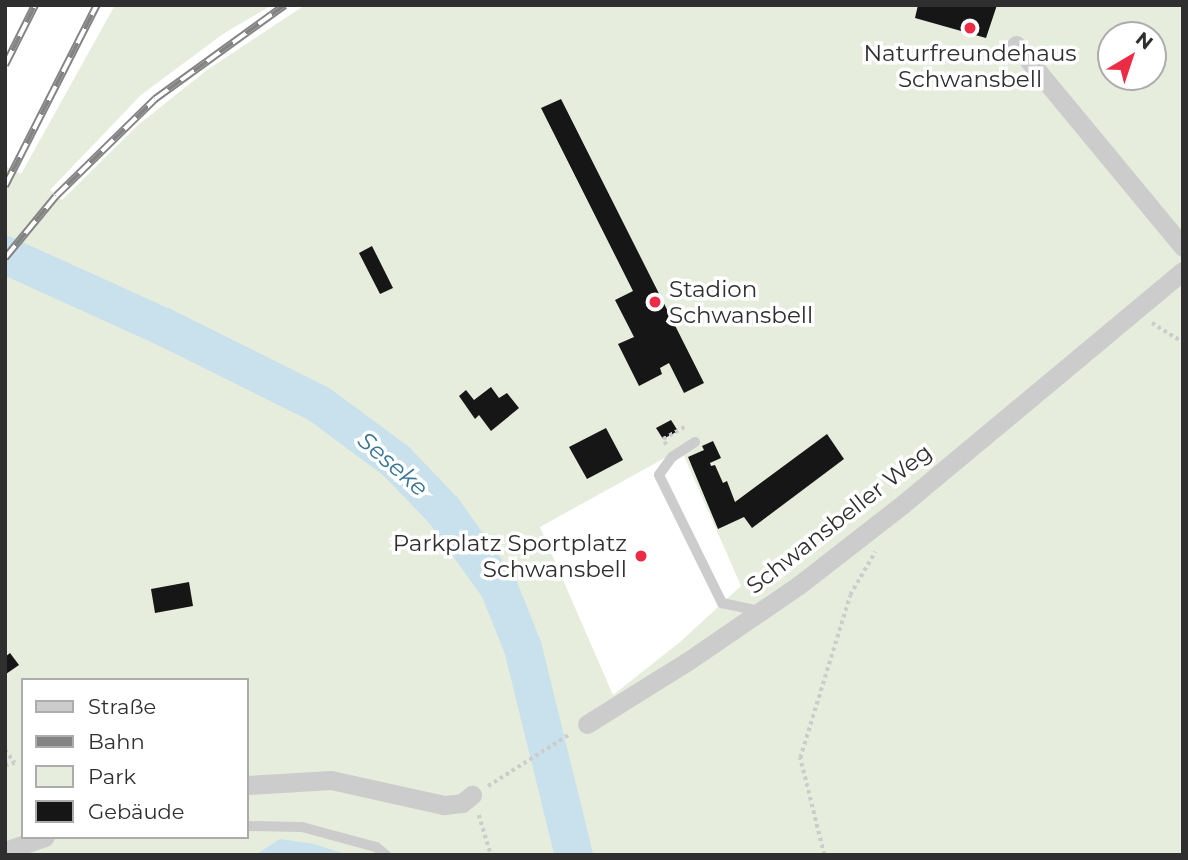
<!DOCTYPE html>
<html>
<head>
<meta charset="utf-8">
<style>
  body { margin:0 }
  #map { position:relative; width:1188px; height:860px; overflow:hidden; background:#fff; font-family:Montserrat,sans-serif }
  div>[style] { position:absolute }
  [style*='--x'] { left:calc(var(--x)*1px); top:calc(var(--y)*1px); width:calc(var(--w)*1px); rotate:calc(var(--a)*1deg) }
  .green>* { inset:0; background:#e6eddc }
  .water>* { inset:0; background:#c8e1ed }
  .river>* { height:38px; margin:-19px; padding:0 19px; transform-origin:19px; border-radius:19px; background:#c8e1ed }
  .building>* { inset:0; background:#161616 }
  .path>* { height:3.5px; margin-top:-1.75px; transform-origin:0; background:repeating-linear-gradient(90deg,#ccc 0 3.5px,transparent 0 7px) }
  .lane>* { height:10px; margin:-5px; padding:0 5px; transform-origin:5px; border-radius:5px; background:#ccc }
  .street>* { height:19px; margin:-9.5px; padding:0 9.5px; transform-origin:9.5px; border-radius:9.5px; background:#ccc }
  .rail>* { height:8px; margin-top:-4px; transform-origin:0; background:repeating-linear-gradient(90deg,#fff 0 16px,#848484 0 32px); box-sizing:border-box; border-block:2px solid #848484 }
  .dots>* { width:19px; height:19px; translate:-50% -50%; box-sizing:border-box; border:4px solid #fff; border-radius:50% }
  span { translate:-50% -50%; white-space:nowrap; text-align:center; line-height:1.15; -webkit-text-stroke:7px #fff; paint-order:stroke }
  .poi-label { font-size:23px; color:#2f2f2f }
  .left { translate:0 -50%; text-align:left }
  .right { translate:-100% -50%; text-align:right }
  .street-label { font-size:23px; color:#2f2f2f }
  .water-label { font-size:24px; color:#397694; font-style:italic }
  .frame { position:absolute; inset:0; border:7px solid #2f2f2f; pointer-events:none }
  .legend { position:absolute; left:21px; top:678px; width:228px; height:161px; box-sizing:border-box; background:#fff; border:2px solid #acacac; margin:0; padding:9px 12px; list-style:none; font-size:21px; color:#2f2f2f }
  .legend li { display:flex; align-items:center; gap:14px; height:35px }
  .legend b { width:35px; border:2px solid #acacac }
  .north { position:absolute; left:1097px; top:21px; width:70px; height:70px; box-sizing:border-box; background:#fff; border:2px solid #acacac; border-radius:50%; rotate:39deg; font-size:19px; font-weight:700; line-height:28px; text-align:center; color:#2f2f2f }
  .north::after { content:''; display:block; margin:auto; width:24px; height:32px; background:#ec2b44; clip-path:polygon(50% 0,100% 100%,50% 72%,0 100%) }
</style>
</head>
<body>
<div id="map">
  <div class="green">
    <i style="clip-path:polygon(evenodd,115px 5px,272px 5px,223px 34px,141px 95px,50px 190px,62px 200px,138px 125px,207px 70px,305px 5px,1183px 5px,1183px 855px,5px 855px,5px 166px,21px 174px,115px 5px,1111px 35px,1153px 35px,1153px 77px,1111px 77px,1111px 35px,115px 5px,681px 449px,741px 586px,680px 642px,613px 695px,540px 527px,681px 449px,115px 5px,23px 680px,247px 680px,247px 837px,23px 837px,23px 680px)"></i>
  </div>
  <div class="water">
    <i style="clip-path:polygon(280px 839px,314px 844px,348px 855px,255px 855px)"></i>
  </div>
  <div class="river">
    <i style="--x:5;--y:255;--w:175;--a:24.4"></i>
    <i style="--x:164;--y:327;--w:173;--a:26.4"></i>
    <i style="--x:319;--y:404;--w:96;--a:36.5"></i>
    <i style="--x:396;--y:461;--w:68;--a:46.2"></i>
    <i style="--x:443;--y:510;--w:96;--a:54.3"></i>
    <i style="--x:499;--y:588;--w:65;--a:68.2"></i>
    <i style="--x:523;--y:648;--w:213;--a:76.2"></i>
  </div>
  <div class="building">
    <i style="clip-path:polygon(918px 5px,997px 5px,986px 38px,915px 18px)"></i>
    <i style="clip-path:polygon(561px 99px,704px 383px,684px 393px,669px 363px,660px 368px,662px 374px,639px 386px,618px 344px,634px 337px,615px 300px,633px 291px,541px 108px)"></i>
    <i style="clip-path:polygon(372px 246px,393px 288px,380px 294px,359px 253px)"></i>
    <i style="clip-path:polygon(491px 387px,499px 398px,507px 393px,519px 408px,491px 431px,479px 415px,475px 419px,459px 396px,466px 390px,474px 400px)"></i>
    <i style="clip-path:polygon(671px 420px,678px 431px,663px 439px,656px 428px)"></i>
    <i style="clip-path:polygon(606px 428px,623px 460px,587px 479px,569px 447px)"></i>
    <i style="clip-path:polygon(827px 434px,844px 459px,752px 528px,744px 517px,718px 529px,688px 457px,704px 450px,702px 446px,713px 441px,721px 458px,710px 463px,711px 466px,715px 465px,723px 483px,727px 481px,735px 502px)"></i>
    <i style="clip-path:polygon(189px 582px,193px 606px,155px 613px,151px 589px)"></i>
    <i style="clip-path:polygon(10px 653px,19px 665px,6px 674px,5px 657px)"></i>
  </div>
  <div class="path">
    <i style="--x:1152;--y:323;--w:36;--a:32"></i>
    <i style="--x:666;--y:445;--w:7;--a:-117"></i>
    <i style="--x:663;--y:439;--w:26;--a:-29"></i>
    <i style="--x:5;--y:750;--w:16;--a:52"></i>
    <i style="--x:15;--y:763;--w:10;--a:163"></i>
    <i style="--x:488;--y:786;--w:97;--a:-32.4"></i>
    <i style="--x:479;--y:815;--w:42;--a:73.3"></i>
    <i style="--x:824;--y:855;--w:100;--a:-103.9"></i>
    <i style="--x:800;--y:758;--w:170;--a:-72.9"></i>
    <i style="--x:850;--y:595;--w:50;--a:-59.8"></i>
  </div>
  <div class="lane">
    <i style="--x:695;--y:442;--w:27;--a:147"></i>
    <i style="--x:672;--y:457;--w:22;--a:126"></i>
    <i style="--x:659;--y:475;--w:143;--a:63.8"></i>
    <i style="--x:722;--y:603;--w:39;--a:12"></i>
    <i style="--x:247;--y:826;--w:55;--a:1"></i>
    <i style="--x:302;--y:827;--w:77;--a:15.1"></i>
    <i style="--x:376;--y:847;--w:13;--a:39"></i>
  </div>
  <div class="street">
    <i style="--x:1016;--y:45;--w:262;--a:50.4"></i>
    <i style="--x:587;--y:724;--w:119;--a:-32"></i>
    <i style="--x:688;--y:661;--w:135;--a:-34.4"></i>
    <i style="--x:799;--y:585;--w:132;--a:-37.9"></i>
    <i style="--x:903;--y:504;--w:364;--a:-39.8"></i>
    <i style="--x:247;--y:785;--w:84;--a:-3.4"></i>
    <i style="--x:331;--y:780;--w:116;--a:12.5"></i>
    <i style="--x:444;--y:805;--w:18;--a:-6"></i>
    <i style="--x:462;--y:803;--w:13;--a:-39"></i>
    <i style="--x:5;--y:851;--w:42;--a:-19.3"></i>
  </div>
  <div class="rail">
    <i style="--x:5;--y:65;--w:67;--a:-63.4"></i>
    <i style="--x:5;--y:186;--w:203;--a:-63.1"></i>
    <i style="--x:5;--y:258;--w:80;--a:-50.6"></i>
    <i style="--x:56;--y:196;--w:139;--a:-44.4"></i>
    <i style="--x:155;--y:99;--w:160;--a:-35.9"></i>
  </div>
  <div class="dots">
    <i style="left:970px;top:28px;background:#ec2b44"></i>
    <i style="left:655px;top:302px;background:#ec2b44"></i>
    <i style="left:641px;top:556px;background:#ec2b44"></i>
  </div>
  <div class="poi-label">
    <span style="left:970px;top:66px">Naturfreundehaus<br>Schwansbell</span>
    <span class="left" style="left:669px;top:302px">Stadion<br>Schwansbell</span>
    <span class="right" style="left:627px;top:556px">Parkplatz Sportplatz<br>Schwansbell</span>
  </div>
  <div class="street-label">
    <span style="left:839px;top:519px;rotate:-38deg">Schwansbeller Weg</span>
  </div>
  <div class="water-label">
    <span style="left:393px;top:464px;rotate:41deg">Seseke</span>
  </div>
  <div class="frame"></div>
  <ul class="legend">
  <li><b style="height:9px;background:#ccc"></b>Straße</li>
  <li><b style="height:9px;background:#848484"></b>Bahn</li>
  <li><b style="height:19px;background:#e6eddc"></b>Park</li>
  <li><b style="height:19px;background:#161616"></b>Gebäude</li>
  </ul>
  <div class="north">N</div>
</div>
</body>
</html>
